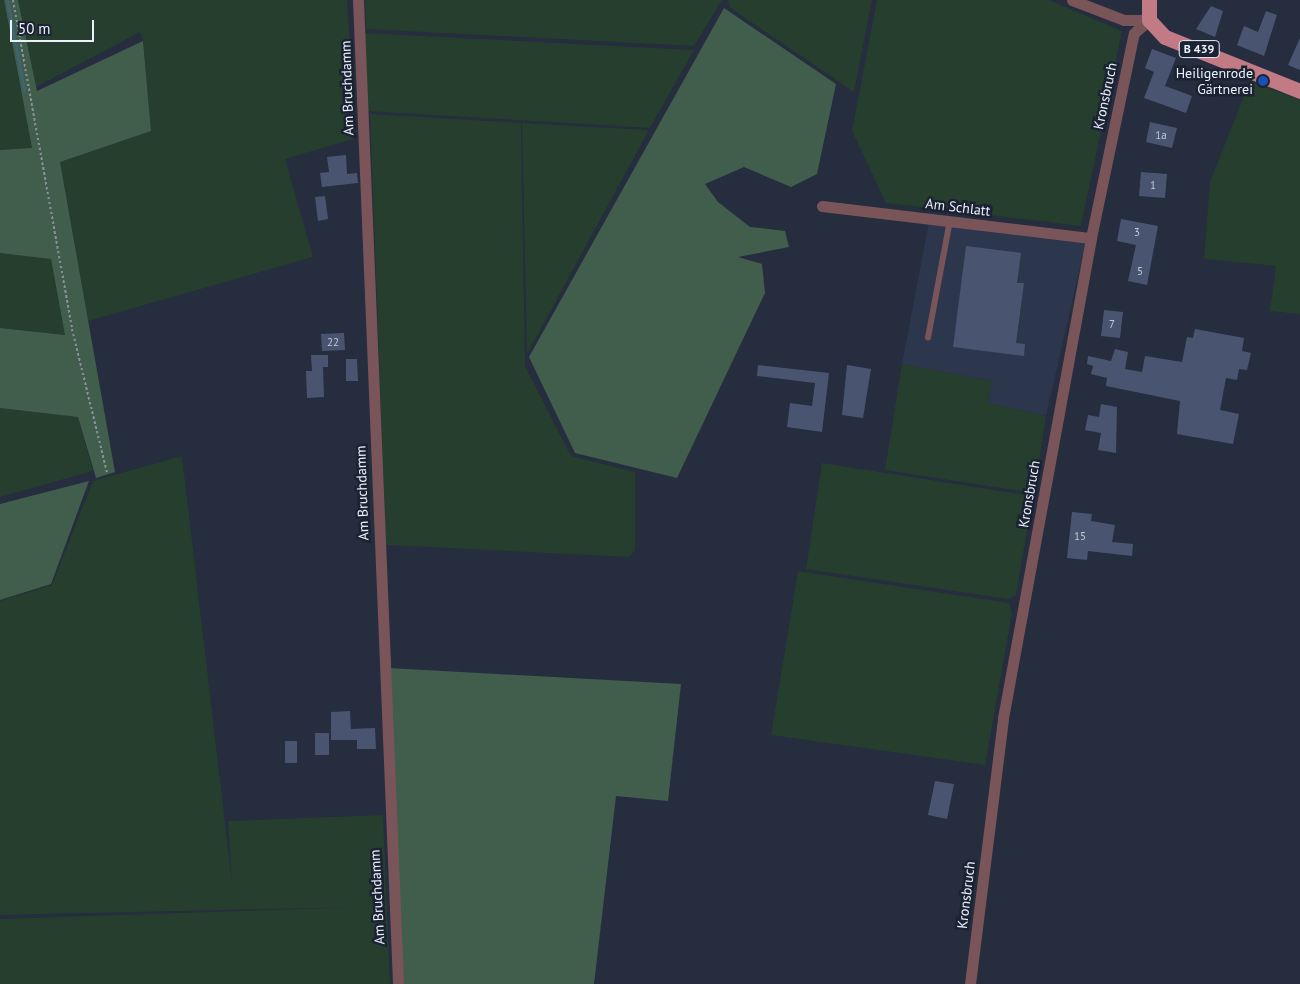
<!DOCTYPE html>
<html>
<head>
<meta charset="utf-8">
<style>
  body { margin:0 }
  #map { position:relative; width:1300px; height:984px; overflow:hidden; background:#252d3e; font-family:"PT Sans",sans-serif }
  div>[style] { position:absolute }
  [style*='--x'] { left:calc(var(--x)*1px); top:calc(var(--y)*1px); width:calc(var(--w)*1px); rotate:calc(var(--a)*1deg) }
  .built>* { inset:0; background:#2c374d }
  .green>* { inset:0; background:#253e2e }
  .forest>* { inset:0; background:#415e4c }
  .stream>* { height:3px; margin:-1.5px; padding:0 1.5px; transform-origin:1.5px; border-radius:1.5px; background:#406371 }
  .building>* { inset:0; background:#495570 }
  .path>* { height:2px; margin-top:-1px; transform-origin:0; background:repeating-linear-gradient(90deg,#89909e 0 2.5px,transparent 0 5px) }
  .lane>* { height:5.5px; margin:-2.75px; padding:0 2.75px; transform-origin:2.75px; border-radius:2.75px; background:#795559 }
  .street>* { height:11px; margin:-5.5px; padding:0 5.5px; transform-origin:5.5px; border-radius:5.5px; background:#795559 }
  .primary>* { height:15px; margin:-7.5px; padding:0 7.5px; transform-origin:7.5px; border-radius:7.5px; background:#c27a84 }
  .dots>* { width:14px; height:14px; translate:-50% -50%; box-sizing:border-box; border:2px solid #1b2333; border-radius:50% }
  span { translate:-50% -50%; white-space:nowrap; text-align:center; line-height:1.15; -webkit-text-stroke:5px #1b2333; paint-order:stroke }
  .number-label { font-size:11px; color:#c2cad9 }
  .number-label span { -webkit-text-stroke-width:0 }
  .shield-label span { padding:1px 4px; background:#1b2333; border:1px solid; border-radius:4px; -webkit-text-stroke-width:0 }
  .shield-label { font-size:12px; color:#ebf1fc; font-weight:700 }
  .poi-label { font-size:14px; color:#ebf1fc }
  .right { translate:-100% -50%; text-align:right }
  .street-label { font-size:14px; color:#ebf1fc }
  .scale { position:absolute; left:10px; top:20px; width:84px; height:22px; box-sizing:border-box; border:2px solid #ebf1fc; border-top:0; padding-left:6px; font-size:15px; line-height:18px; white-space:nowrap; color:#ebf1fc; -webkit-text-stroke:4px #1b2333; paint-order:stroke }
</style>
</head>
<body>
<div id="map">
  <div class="built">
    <i style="clip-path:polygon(929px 222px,1086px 241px,1046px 416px,988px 403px,992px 381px,902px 364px)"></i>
  </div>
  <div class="green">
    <i style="clip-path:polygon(0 0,4px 0,32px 149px,0 150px)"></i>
    <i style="clip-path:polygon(18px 0,347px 0,356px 138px,285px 159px,313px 257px,88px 321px,60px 162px,151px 131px,143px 40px,140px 32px,36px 87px)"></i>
    <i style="clip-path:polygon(365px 0,722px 0,694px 46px,366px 29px)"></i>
    <i style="clip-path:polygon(728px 0,872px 0,854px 92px,729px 7px)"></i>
    <i style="clip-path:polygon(877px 0,1049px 0,1122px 31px,1081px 226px,886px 203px,852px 131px)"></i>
    <i style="clip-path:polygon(364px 33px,694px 50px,650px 128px,366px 111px)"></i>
    <i style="clip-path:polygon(1250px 81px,1300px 100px,1300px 314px,1270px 311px,1276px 266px,1204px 259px,1210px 182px)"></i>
    <i style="clip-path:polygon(370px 114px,521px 123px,525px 366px,571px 456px,635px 472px,635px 550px,629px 557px,386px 545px)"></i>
    <i style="clip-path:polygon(522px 123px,649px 130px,527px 354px)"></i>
    <i style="clip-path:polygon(0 253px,51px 258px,66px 335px,0 328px)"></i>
    <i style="clip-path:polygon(902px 364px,992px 381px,988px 403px,1046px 416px,1034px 493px,885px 470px)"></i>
    <i style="clip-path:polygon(0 408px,78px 417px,93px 471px,0 497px)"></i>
    <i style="clip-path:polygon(182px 456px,232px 882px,228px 821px,383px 815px,390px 984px,0 984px,0 919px,362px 907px,0 915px,0 601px,52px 585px,93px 481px)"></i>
    <i style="clip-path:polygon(822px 463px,1033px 496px,1016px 595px,1008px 599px,806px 569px)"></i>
    <i style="clip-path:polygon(798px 571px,1009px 603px,1012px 613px,985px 765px,771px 735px)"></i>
  </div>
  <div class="forest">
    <i style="clip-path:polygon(4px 0,18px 0,37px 91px,143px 41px,151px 131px,60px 162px,115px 472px,96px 478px,78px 417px,0 408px,0 328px,65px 335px,51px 259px,0 253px,0 150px,32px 148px)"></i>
    <i style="clip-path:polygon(724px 8px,836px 84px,817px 174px,791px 187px,744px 167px,705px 184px,718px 202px,750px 227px,785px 231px,789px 247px,738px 257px,762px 264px,765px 293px,677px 478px,575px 453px,529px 357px)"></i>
    <i style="clip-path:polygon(89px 481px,51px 584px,0 600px,0 504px)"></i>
    <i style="clip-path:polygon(389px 668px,681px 684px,668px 801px,616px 796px,594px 984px,403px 984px)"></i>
  </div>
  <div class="stream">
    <i style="--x:7;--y:0;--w:92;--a:79.3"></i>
  </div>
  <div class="building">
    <i style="clip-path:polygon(1211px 6px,1223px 11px,1215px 37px,1196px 29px)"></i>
    <i style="clip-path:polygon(1266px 11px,1277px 15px,1264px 56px,1237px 45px,1244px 26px,1258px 32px)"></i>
    <i style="clip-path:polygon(1300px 38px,1300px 70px,1288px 65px)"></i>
    <i style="clip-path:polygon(1152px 49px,1176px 58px,1165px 86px,1192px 96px,1186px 113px,1144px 98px,1154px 72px,1145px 68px)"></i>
    <i style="clip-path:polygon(1150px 122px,1177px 128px,1172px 148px,1146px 142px)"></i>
    <i style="clip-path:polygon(346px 155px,347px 174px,357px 173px,358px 183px,322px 187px,320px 173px,329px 172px,327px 157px)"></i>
    <i style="clip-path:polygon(1141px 172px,1167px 174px,1165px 198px,1139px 196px)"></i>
    <i style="clip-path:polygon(325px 196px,328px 219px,318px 221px,315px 197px)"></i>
    <i style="clip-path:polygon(1121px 219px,1158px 226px,1147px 285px,1128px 281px,1136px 245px,1117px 241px)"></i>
    <i style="clip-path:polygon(966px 246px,1021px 253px,1017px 283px,1024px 283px,1016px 343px,1025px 344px,1024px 356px,953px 347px)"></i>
    <i style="clip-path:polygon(1104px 310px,1123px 312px,1120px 338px,1101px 336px)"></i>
    <i style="clip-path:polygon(1195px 329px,1244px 338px,1242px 351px,1251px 353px,1247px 370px,1239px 369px,1237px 380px,1226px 378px,1220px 410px,1239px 414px,1233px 444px,1177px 434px,1180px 401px,1106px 386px,1107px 378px,1091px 374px,1093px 366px,1087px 364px,1088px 356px,1111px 361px,1115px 349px,1128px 352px,1125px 369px,1142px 372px,1145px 356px,1182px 362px,1187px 337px,1193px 338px)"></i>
    <i style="clip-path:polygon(344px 333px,345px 350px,322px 351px,321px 334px)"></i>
    <i style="clip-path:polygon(311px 355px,328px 355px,328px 367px,323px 367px,324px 397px,307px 398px,306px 371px,312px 371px)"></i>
    <i style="clip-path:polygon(346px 359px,357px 359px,358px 381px,346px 381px)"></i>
    <i style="clip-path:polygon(758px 365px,829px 373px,822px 432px,787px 427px,790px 403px,812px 406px,815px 383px,757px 376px)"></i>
    <i style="clip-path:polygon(847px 365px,871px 369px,863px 418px,842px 415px)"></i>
    <i style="clip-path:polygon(1101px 404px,1117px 407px,1116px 453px,1098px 450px,1101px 433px,1085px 430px,1088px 415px,1099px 417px)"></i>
    <i style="clip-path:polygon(1072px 512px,1092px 514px,1091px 521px,1115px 525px,1112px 542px,1133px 544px,1132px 556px,1088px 551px,1087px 560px,1067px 558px)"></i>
    <i style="clip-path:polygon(350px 711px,351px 729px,375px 728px,376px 749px,357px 749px,357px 740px,331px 740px,331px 712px)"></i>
    <i style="clip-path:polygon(315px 733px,329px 733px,329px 755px,315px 755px)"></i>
    <i style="clip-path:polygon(285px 741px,297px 741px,297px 763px,285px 763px)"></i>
    <i style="clip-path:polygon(935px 781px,954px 784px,947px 819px,928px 815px)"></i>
  </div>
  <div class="path">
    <i style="--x:13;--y:0;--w:334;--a:79.8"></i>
    <i style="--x:72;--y:329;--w:148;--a:76.3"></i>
  </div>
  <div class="lane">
    <i style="--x:928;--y:338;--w:119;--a:-79.4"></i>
  </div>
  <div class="street">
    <i style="--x:358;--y:0;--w:985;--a:87.67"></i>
    <i style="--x:1072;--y:0;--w:56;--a:21"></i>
    <i style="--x:1124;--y:20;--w:25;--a:0"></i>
    <i style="--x:822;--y:206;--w:271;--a:6.8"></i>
    <i style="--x:970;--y:984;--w:268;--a:-82.9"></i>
    <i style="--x:1003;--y:718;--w:488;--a:-79.6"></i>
    <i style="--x:1091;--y:238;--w:209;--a:-78.2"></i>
    <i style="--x:1134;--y:33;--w:20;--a:-41"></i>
  </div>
  <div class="primary">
    <i style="--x:1149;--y:0;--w:20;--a:90"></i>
    <i style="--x:1149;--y:20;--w:23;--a:47"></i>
    <i style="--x:1165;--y:37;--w:145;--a:21.8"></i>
  </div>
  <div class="dots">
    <i style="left:1263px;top:81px;background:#1a4fb4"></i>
  </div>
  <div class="number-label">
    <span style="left:1161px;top:135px">1a</span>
    <span style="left:1153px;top:185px">1</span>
    <span style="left:1137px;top:232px">3</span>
    <span style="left:1140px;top:271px">5</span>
    <span style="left:1112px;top:324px">7</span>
    <span style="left:333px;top:342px">22</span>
    <span style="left:1080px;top:536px">15</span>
  </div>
  <div class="shield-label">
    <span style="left:1199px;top:49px">B 439</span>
  </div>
  <div class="poi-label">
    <span class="right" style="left:1253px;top:81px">Heiligenrode<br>Gärtnerei</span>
  </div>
  <div class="street-label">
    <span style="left:347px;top:88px;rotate:-92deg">Am Bruchdamm</span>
    <span style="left:1105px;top:96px;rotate:-78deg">Kronsbruch</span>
    <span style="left:958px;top:207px;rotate:7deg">Am Schlatt</span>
    <span style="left:362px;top:493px;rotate:-92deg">Am Bruchdamm</span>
    <span style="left:1029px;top:494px;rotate:-80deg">Kronsbruch</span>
    <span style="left:966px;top:895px;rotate:-83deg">Kronsbruch</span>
    <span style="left:377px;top:897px;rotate:-93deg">Am Bruchdamm</span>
  </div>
  <div class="scale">50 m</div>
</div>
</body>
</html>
